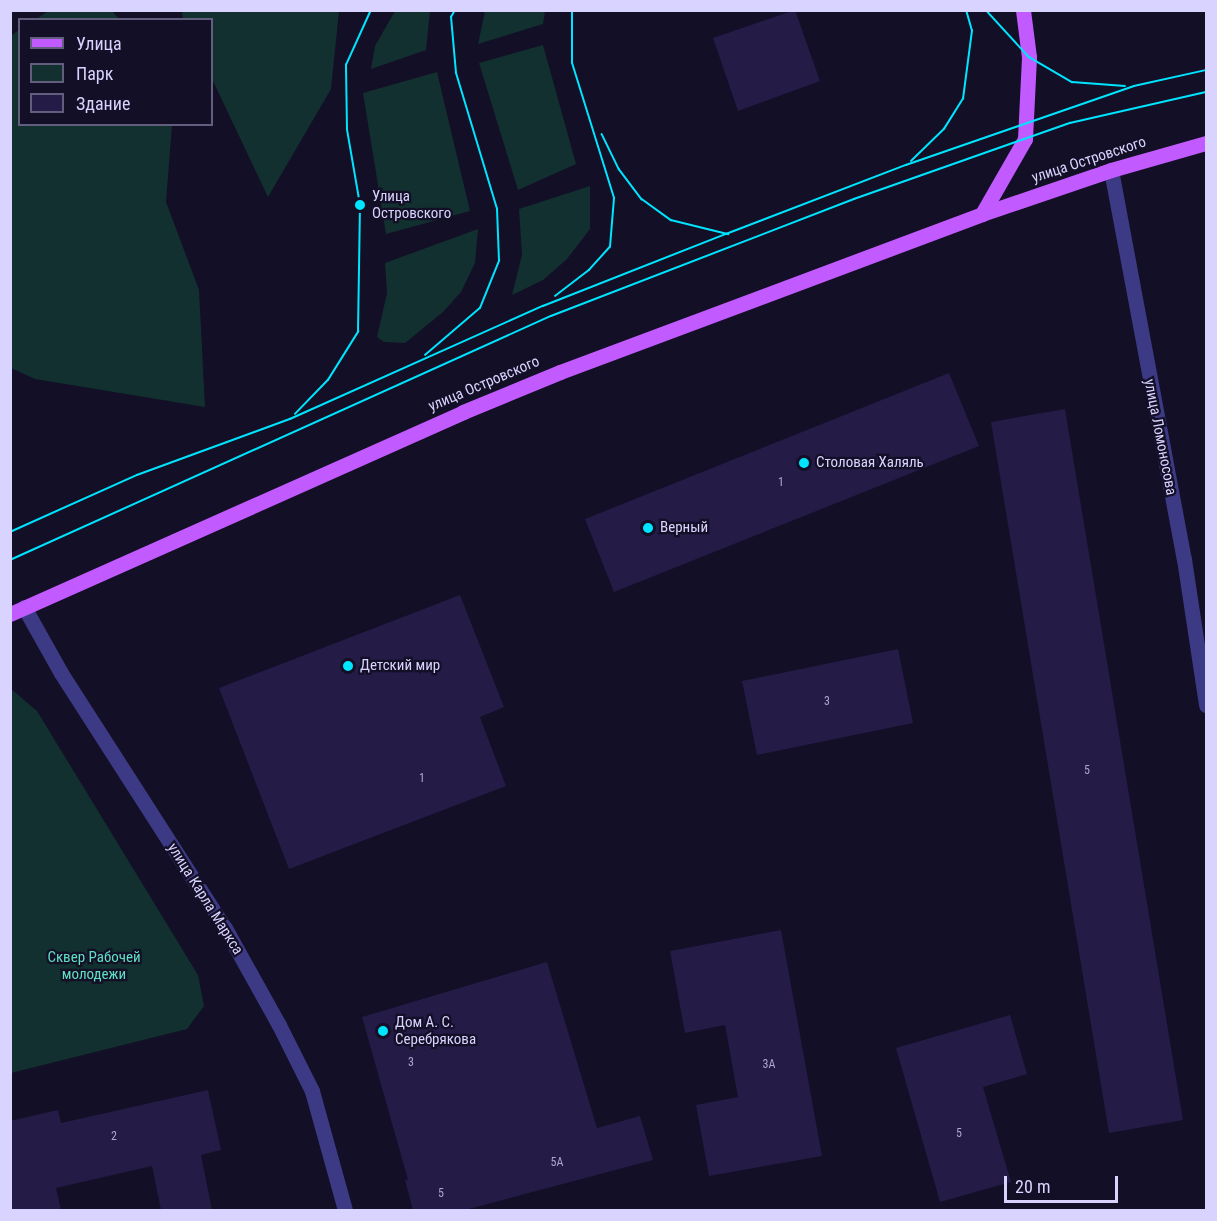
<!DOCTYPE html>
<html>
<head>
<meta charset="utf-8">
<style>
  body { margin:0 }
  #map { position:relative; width:1217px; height:1221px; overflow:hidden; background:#130f26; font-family:"Roboto Condensed",sans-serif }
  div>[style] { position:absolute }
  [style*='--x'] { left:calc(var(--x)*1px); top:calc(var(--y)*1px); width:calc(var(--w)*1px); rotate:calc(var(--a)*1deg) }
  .green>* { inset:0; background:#12302f }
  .building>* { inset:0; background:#241b47 }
  .minor>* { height:15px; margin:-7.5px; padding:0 7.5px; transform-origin:7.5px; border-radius:7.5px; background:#3d3a85 }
  .major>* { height:15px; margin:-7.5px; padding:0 7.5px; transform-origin:7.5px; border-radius:7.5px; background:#c25bff }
  .tram>* { height:1.5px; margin:-0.75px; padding:0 0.75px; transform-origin:0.75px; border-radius:0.75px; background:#00e5ff }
  .dots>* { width:16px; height:16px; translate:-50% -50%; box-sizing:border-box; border:3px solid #130f26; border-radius:50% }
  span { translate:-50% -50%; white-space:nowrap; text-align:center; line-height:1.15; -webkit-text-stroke:4.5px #130f26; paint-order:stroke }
  .number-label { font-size:12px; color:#aca6d1 }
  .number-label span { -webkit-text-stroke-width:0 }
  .street-label { font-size:15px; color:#d9d4ff }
  .poi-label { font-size:15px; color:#d9d4ff }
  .left { translate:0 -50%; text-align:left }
  .park-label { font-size:15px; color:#5fe0c0 }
  .frame { position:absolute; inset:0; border:12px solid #d9d4ff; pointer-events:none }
  .legend { position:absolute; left:18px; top:18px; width:195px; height:108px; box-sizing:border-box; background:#130f26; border:2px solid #625e7d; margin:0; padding:8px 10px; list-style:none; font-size:18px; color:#d9d4ff }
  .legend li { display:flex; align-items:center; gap:12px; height:30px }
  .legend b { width:30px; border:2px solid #625e7d }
  .scale { position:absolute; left:1004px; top:1176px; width:114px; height:27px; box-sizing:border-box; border:3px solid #d9d4ff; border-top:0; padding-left:8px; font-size:18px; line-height:21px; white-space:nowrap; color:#d9d4ff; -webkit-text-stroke:4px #130f26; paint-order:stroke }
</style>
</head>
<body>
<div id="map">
  <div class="green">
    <i style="clip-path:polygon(50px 10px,112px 11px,119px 19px,36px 19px)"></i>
    <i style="clip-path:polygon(182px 11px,339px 11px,331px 89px,268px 197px,212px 79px,212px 20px,183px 19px)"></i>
    <i style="clip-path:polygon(395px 11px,430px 11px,426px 50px,371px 69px,375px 46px)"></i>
    <i style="clip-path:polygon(485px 11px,485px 10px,545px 11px,543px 24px,478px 44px)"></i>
    <i style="clip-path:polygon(19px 30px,20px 124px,172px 125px,166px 202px,199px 290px,205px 407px,35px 379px,11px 368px,10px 36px)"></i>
    <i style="clip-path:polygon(543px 45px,576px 164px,518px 190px,479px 63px)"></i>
    <i style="clip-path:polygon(437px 72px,470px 211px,386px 234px,363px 93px)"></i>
    <i style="clip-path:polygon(590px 186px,590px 229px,567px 259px,543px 280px,512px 295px,522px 255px,519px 209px)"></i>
    <i style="clip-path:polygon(478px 229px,475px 263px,461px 292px,443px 312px,405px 343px,384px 342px,377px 337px,387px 293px,385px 263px)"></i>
    <i style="clip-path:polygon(10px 688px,37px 711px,198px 975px,204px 1006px,187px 1029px,11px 1073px)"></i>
  </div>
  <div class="building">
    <i style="clip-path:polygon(795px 10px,820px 81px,738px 111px,713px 38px)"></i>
    <i style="clip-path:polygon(949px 373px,979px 446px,614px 592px,585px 519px)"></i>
    <i style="clip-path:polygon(1065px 409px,1183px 1120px,1109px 1133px,991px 422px)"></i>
    <i style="clip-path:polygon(460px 595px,504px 707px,480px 717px,506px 786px,289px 869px,219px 688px)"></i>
    <i style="clip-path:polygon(898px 649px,913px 723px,757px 755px,742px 681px)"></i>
    <i style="clip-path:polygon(781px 930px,822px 1156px,709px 1176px,696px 1105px,738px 1097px,725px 1025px,685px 1033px,670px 951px)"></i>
    <i style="clip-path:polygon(547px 962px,597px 1128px,640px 1116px,653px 1160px,465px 1210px,413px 1210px,405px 1180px,408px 1180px,362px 1017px)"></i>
    <i style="clip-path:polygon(1010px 1015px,1027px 1074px,983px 1087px,1011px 1182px,940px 1202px,896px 1048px)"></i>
    <i style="clip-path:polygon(208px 1090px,221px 1150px,201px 1155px,212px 1210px,161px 1210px,152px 1166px,56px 1188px,61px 1210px,10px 1210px,10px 1121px,58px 1110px,61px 1123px)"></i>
  </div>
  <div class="minor">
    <i style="--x:1111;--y:170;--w:396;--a:79.4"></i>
    <i style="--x:1184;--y:559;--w:148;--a:81.4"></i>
    <i style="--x:24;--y:607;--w:76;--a:60.7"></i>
    <i style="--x:61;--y:673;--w:303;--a:57.3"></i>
    <i style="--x:225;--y:928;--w:111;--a:60.9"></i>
    <i style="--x:279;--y:1025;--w:74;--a:63.4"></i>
    <i style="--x:312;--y:1091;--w:123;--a:74.5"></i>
  </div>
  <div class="major">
    <i style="--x:982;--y:214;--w:86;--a:-60.2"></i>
    <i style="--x:1025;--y:139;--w:82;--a:-87.2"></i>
    <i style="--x:1029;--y:57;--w:47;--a:-97.3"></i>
    <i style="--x:10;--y:614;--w:496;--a:-24"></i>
    <i style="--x:463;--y:412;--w:105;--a:-22.4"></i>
    <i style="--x:560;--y:372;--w:451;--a:-20.5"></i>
    <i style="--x:982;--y:214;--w:136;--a:-18.8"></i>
    <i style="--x:1111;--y:170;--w:99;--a:-15.9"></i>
  </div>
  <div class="tram">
    <i style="--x:986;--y:10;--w:64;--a:47.5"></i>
    <i style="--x:1029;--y:57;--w:50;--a:30.2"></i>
    <i style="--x:1072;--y:82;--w:53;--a:4.3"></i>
    <i style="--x:602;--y:134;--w:39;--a:64"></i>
    <i style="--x:619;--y:169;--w:38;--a:53"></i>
    <i style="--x:642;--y:199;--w:36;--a:36"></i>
    <i style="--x:671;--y:220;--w:59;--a:13.8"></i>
    <i style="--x:911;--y:161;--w:46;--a:-44.1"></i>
    <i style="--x:944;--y:129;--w:36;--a:-58"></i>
    <i style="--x:963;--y:99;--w:69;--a:-82.5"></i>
    <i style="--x:972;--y:31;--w:22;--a:-106"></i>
    <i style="--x:555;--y:296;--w:43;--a:-37.4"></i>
    <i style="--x:589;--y:270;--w:31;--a:-48"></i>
    <i style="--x:610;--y:247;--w:49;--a:-85.3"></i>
    <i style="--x:614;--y:198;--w:141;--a:-107.3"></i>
    <i style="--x:572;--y:63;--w:53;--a:-90"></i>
    <i style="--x:425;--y:355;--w:72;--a:-40.5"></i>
    <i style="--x:480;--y:308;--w:51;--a:-68"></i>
    <i style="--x:499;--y:261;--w:52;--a:-92.2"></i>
    <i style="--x:497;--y:209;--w:142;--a:-106.8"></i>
    <i style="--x:456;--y:73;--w:56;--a:-95.1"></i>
    <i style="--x:451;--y:17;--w:8;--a:-60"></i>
    <i style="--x:295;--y:414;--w:47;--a:-45.9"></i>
    <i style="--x:328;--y:380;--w:57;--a:-58"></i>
    <i style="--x:358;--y:332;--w:127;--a:-89.1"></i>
    <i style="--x:360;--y:205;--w:76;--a:-99.8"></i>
    <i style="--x:347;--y:130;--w:65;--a:-90.9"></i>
    <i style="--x:346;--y:65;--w:60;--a:-65.6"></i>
    <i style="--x:10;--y:532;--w:139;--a:-24.2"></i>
    <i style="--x:137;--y:475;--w:163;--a:-20.1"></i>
    <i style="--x:290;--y:419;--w:277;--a:-24.1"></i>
    <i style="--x:543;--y:306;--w:197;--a:-21.5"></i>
    <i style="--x:726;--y:234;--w:193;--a:-21"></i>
    <i style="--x:906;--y:165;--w:241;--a:-19.1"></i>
    <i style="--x:1134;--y:86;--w:74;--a:-12.5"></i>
    <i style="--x:10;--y:560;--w:593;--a:-24.28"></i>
    <i style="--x:551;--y:316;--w:325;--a:-21.1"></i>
    <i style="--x:854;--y:199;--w:229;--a:-19.4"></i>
    <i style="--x:1070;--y:123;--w:139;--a:-12.8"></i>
  </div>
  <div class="dots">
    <i style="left:360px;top:205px;background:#00e5ff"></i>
    <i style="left:804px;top:463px;background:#00e5ff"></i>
    <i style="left:648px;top:528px;background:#00e5ff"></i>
    <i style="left:348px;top:666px;background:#00e5ff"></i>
    <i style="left:383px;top:1031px;background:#00e5ff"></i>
  </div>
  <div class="number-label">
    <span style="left:781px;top:483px">1</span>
    <span style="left:827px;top:702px">3</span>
    <span style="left:1087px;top:771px">5</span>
    <span style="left:422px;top:779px">1</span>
    <span style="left:411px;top:1063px">3</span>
    <span style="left:769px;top:1065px">3А</span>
    <span style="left:959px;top:1134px">5</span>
    <span style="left:114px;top:1137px">2</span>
    <span style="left:557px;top:1163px">5А</span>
    <span style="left:441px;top:1194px">5</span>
  </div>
  <div class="street-label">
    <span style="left:1089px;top:160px;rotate:-18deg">улица Островского</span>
    <span style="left:484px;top:384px;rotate:-23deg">улица Островского</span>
    <span style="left:1160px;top:437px;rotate:79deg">улица Ломоносова</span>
    <span style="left:205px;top:899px;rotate:58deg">улица Карла Маркса</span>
  </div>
  <div class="poi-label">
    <span class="left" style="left:372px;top:205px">Улица<br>Островского</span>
    <span class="left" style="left:816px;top:463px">Столовая Халяль</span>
    <span class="left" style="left:660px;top:528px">Верный</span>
    <span class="left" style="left:360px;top:666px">Детский мир</span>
    <span class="left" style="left:395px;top:1031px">Дом А. С.<br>Серебрякова</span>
  </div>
  <div class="park-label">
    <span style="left:94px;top:966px">Сквер Рабочей<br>молодежи</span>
  </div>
  <div class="frame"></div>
  <ul class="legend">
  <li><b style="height:8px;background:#c25bff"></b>Улица</li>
  <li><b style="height:16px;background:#12302f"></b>Парк</li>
  <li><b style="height:16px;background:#241b47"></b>Здание</li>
  </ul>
  <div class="scale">20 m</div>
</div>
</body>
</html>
